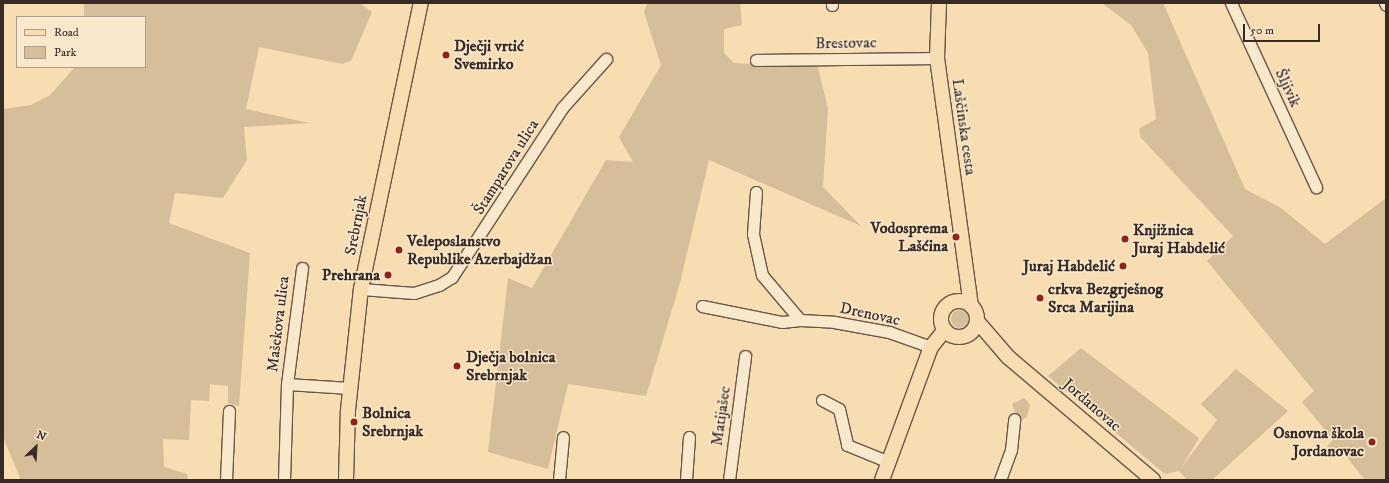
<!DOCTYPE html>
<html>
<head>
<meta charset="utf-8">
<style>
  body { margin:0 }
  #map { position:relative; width:1389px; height:483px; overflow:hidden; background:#f8dcb2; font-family:"IM FELL DW Pica",serif }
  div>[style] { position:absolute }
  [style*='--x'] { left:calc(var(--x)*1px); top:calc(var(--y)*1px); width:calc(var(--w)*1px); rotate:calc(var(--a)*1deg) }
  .green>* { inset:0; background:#d7be9a }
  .round { border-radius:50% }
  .roads { filter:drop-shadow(1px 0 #685749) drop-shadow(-1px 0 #685749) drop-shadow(0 1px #685749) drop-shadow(0 -1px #685749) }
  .minor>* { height:11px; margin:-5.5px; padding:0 5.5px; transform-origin:5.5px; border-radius:5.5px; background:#fae8cd }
  .major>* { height:14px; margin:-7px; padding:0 7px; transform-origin:7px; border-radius:7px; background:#f8dcb2 }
  .major>.ring { margin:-7px; padding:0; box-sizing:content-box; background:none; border:14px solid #f8dcb2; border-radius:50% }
  .dots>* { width:11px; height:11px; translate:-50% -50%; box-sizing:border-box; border:2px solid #fae8cd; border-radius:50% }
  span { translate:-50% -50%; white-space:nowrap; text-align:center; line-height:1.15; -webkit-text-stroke:3px #fae8cd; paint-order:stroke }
  .street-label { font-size:16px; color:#382b26 }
  .poi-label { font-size:16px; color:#382b26; font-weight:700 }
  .left { translate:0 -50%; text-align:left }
  .right { translate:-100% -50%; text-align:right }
  .frame { position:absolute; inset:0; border:4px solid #382b26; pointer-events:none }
  .legend { position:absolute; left:16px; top:16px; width:130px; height:52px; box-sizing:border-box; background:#fae8cd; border:1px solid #ac9c8a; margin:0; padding:5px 7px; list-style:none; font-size:12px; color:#382b26 }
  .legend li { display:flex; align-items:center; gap:8px; height:20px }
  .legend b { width:20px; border:1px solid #ac9c8a }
  .north { position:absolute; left:16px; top:427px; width:40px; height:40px; -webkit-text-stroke:3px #fae8cd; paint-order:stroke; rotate:25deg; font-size:11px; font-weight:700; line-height:16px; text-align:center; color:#382b26 }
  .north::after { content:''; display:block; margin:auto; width:14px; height:18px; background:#382b26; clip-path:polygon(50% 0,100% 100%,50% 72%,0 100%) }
  .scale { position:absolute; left:1243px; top:24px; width:77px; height:18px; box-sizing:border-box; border:2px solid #382b26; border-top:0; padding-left:5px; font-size:12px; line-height:14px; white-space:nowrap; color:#382b26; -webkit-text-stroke:3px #fae8cd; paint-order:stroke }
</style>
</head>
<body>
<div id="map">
  <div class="green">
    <i style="clip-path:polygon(84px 3px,360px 3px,372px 12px,351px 61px,342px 64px,259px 47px,246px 109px,309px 123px,244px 127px,247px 160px,223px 198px,175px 193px,169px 223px,250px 253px,239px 406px,228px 404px,228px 386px,210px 384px,209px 401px,191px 400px,189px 440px,163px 439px,164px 467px,187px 474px,188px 480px,21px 480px,3px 437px,3px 109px,31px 105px,50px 95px,75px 67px,145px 67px,145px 17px,84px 17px)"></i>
    <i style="clip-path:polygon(647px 3px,740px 3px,742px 25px,724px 29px,724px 53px,734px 63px,818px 67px,828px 109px,823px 187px,861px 226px,709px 160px,680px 283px,646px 396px,568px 384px,548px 469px,488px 452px,508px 278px,532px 288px,606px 160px,633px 162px,619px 137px,661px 65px,644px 12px)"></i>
    <i style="clip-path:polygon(1102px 3px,1163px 3px,1245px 189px,1281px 208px,1325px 244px,1386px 198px,1386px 480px,1365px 480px,1342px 451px,1329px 449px,1327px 446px,1333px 440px,1302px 402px,1314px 391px,1207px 261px,1233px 236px,1141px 138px,1139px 129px,1156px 119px,1148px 53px,1131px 25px)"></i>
    <i class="round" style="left:951px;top:310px;width:18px;height:18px"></i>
    <i style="clip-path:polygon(1081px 348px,1199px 438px,1181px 468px,1217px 420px,1201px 404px,1236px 369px,1288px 411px,1212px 480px,1187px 480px,1179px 471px,1165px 474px,1048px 376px)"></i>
    <i style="clip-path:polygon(1024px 398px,1030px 404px,1027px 417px,1019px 422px,1012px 404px)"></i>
  </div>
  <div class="roads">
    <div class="minor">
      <i style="--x:832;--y:3;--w:2;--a:90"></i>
      <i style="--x:1231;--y:3;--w:203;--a:65.2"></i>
      <i style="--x:1385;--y:3;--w:2;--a:63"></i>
      <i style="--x:756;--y:60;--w:181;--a:-0.6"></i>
      <i style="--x:756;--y:192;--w:42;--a:94.1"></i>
      <i style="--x:753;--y:234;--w:42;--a:77.6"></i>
      <i style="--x:762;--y:275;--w:59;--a:49.8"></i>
      <i style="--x:800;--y:320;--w:34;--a:3"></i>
      <i style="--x:834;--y:322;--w:56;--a:10.3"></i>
      <i style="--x:889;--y:332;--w:45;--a:19.7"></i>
      <i style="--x:361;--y:289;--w:53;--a:4.3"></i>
      <i style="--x:414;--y:293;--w:26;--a:-18"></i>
      <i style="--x:439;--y:285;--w:15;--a:-32"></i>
      <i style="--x:452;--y:277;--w:202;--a:-56.9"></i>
      <i style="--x:562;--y:108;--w:66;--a:-48.1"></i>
      <i style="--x:702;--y:306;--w:82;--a:11.3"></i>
      <i style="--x:782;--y:322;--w:18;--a:-6"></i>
      <i style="--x:287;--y:384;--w:117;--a:-82.6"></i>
      <i style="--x:822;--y:400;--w:19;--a:28"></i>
      <i style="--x:839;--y:409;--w:37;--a:77"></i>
      <i style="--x:847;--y:445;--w:45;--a:22"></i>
      <i style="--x:226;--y:480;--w:69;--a:-87.5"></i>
      <i style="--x:284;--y:480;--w:96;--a:-88.2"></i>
      <i style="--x:287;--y:384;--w:63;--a:3.6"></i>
      <i style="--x:559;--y:480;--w:43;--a:-84.7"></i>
      <i style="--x:686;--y:480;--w:43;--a:-86"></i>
      <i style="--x:729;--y:480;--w:125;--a:-82.6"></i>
      <i style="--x:1000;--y:480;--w:32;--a:-70"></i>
      <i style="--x:1011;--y:450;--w:31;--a:-84"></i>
    </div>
    <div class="major">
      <i style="--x:939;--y:3;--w:55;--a:92.1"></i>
      <i style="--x:937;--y:58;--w:250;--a:82.2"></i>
      <i class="ring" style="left:941px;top:301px;width:22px;height:22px"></i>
      <i style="--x:977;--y:321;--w:48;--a:49.3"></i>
      <i style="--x:1008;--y:357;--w:190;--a:40.3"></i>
      <i style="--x:346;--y:480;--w:70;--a:-88.4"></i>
      <i style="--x:348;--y:410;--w:122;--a:-83.9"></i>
      <i style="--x:361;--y:289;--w:292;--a:-78.2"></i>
      <i style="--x:882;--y:480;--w:142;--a:-69.8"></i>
      <i style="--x:931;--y:347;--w:22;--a:-51"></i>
    </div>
  </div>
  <div class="dots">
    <i style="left:446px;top:55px;background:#8f2418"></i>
    <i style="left:956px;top:237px;background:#8f2418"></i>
    <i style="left:1125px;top:239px;background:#8f2418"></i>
    <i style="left:399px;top:250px;background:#8f2418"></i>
    <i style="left:1123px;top:266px;background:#8f2418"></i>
    <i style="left:388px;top:275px;background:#8f2418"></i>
    <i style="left:1040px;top:298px;background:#8f2418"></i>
    <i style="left:457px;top:366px;background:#8f2418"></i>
    <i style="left:354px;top:422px;background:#8f2418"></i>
    <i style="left:1372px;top:442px;background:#8f2418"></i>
  </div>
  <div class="street-label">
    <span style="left:846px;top:43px;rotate:-1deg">Brestovac</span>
    <span style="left:1288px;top:88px;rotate:65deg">Šljivik</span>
    <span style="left:964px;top:127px;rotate:82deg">Laščinska cesta</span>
    <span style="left:506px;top:167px;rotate:-58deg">Štamparova ulica</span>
    <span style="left:356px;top:225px;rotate:-79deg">Srebrnjak</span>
    <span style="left:870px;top:314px;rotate:12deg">Drenovac</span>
    <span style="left:278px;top:324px;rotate:-83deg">Mašekova ulica</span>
    <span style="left:1092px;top:405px;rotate:41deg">Jordanovac</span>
    <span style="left:721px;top:416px;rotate:-82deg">Matijašec</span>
  </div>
  <div class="poi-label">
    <span class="left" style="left:454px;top:55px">Dječji vrtić<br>Svemirko</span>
    <span class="right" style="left:948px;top:237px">Vodosprema<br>Lašćina</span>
    <span class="left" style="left:1133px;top:239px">Knjižnica<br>Juraj Habdelić</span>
    <span class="left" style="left:407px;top:250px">Veleposlanstvo<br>Republike Azerbajdžan</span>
    <span class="right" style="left:1115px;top:266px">Juraj Habdelić</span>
    <span class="right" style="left:380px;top:275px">Prehrana</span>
    <span class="left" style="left:1048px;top:298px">crkva Bezgrješnog<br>Srca Marijina</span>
    <span class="left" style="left:466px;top:366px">Dječja bolnica<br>Srebrnjak</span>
    <span class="left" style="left:362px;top:422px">Bolnica<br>Srebrnjak</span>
    <span class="right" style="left:1364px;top:442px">Osnovna škola<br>Jordanovac</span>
  </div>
  <div class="frame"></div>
  <ul class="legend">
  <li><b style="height:5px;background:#f8dcb2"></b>Road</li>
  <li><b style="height:11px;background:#d7be9a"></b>Park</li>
  </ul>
  <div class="north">N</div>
  <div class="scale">50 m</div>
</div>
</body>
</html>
